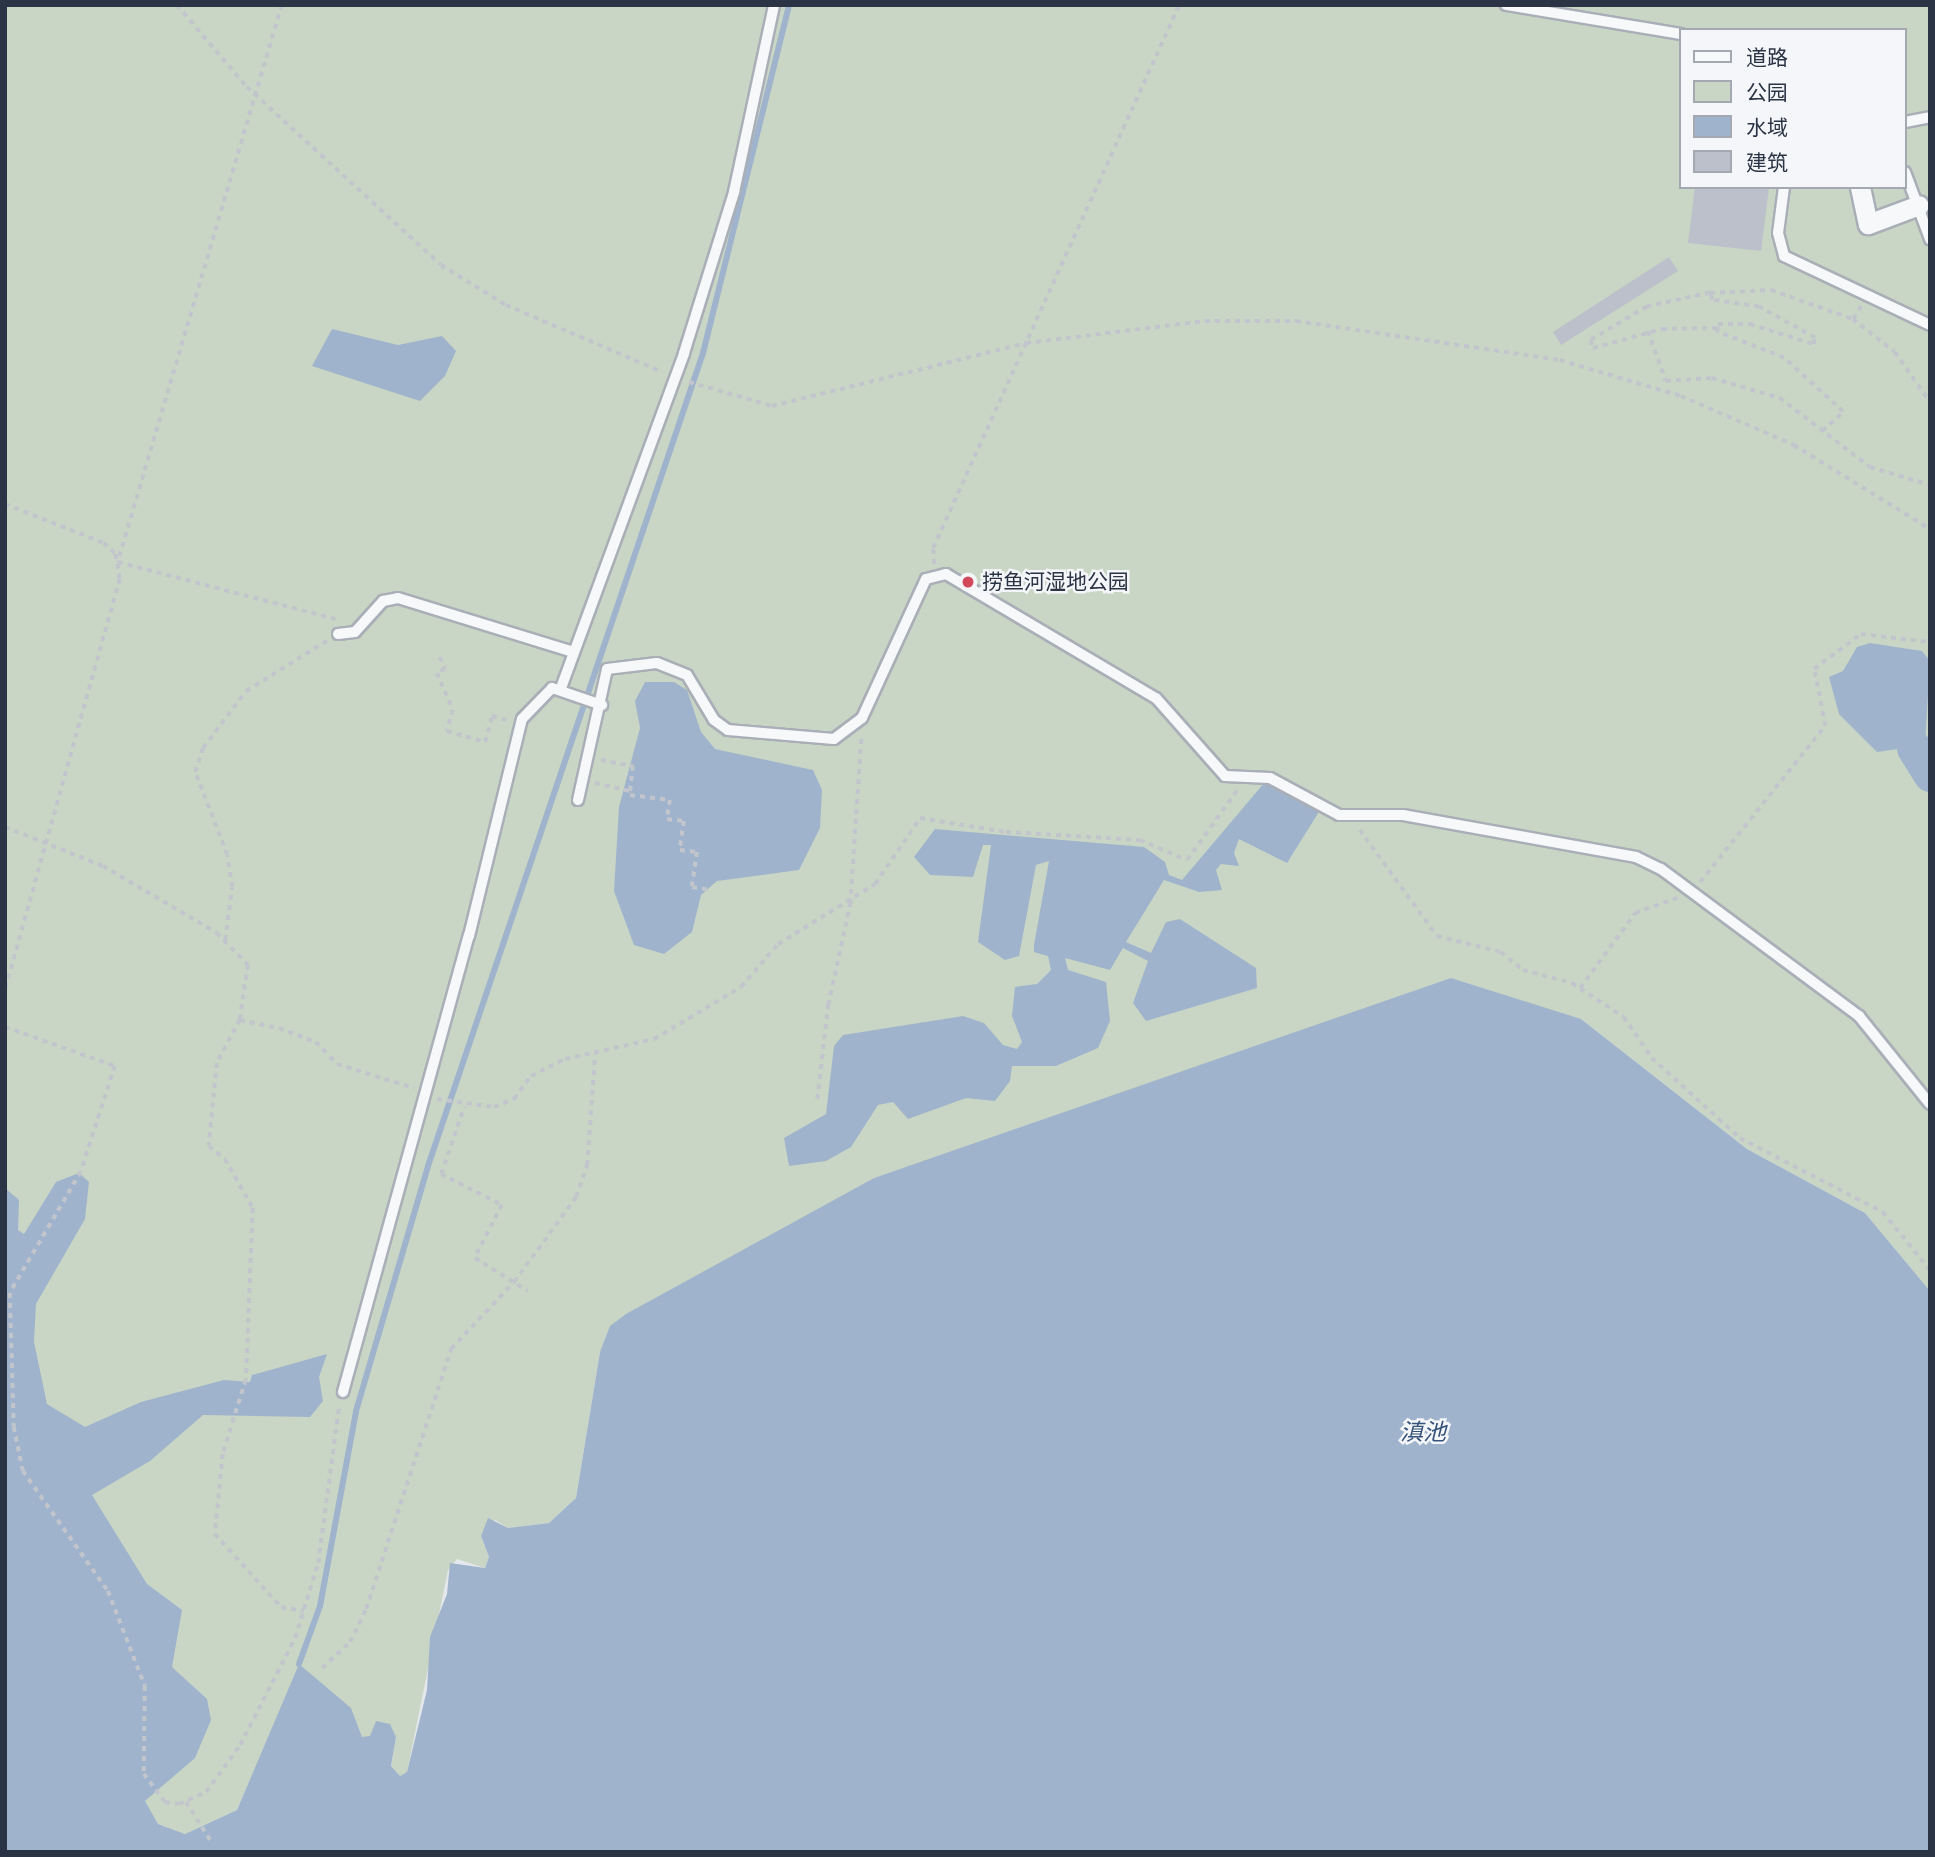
<!DOCTYPE html>
<html>
<head>
<meta charset="utf-8">
<style>
  body { margin:0 }
  #map { position:relative; width:1935px; height:1857px; overflow:hidden; background:#e4e7ec; font-family:"Archivo Narrow","Noto Sans SC",sans-serif }
  div>[style] { position:absolute }
  [style*='--x'] { left:calc(var(--x)*1px); top:calc(var(--y)*1px); width:calc(var(--w)*1px); rotate:calc(var(--a)*1deg) }
  .green>* { inset:0; background:#c9d6c5 }
  .water>* { inset:0; background:#9fb4cc }
  .stream>* { height:6px; margin:-3px; padding:0 3px; transform-origin:3px; border-radius:3px; background:#9fb4cc }
  .river>* { height:35px; margin:-17.5px; padding:0 17.5px; transform-origin:17.5px; border-radius:17.5px; background:#9fb4cc }
  .building>* { inset:0; background:#bbc0ca }
  .path>* { height:3.5px; margin-top:-1.75px; transform-origin:0; background:repeating-linear-gradient(90deg,#c2c5cb 0 5px,transparent 0 10px) }
  .roads { filter:drop-shadow(2px 0 #a9aeb7) drop-shadow(-2px 0 #a9aeb7) drop-shadow(0 2px #a9aeb7) drop-shadow(0 -2px #a9aeb7) }
  .lane>* { height:10px; margin:-5px; padding:0 5px; transform-origin:5px; border-radius:5px; background:#f7f8fa }
  .street>* { height:19px; margin:-9.5px; padding:0 9.5px; transform-origin:9.5px; border-radius:9.5px; background:#f7f8fa }
  .path-bridge>* { height:3.5px; margin-top:-1.75px; transform-origin:0; background:repeating-linear-gradient(90deg,#c2c5cb 0 5px,transparent 0 10px) }
  .dots>* { width:19px; height:19px; translate:-50% -50%; box-sizing:border-box; border:4px solid #f4f6f9; border-radius:50% }
  span { translate:-50% -50%; white-space:nowrap; text-align:center; line-height:1.15; -webkit-text-stroke:5px #f4f6f9; paint-order:stroke }
  .poi-label { font-size:21px; color:#2b3445 }
  .left { translate:0 -50%; text-align:left }
  .water-label { font-size:23px; color:#34527a; font-style:italic }
  .frame { position:absolute; inset:0; border:7px solid #2b3445; pointer-events:none }
  .legend { position:absolute; left:1679px; top:28px; width:228px; height:161px; box-sizing:border-box; background:#f4f6f9; border:2px solid #a4a8b1; margin:0; padding:9px 12px; list-style:none; font-size:21px; color:#2b3445 }
  .legend li { display:flex; align-items:center; gap:14px; height:35px }
  .legend b { width:35px; border:2px solid #a4a8b1 }
</style>
</head>
<body>
<div id="map">
  <div class="green">
    <i style="clip-path:polygon(evenodd,5px 5px,1930px 5px,1930px 1291px,1865px 1213px,1747px 1149px,1581px 1019px,1175px 1076px,874px 1178px,600px 1352px,576px 1498px,549px 1523px,508px 1528px,495px 1520px,481px 1536px,489px 1557px,485px 1568px,457px 1559px,448px 1570px,407px 1772px,400px 1776px,391px 1766px,396px 1737px,362px 1737px,300px 1664px,237px 1810px,185px 1834px,158px 1824px,131px 1780px,5px 1468px,5px 5px,1681px 30px,1905px 30px,1905px 187px,1681px 187px,1681px 30px)"></i>
  </div>
  <div class="water">
    <i style="clip-path:polygon(332px 329px,398px 345px,442px 336px,456px 351px,445px 376px,420px 401px,312px 366px)"></i>
    <i style="clip-path:polygon(1870px 643px,1922px 651px,1930px 661px,1925px 745px,1877px 752px,1839px 714px,1829px 677px,1843px 671px,1857px 647px)"></i>
    <i style="clip-path:polygon(645px 682px,674px 682px,687px 690px,701px 732px,715px 749px,813px 770px,822px 790px,820px 828px,799px 870px,717px 881px,701px 895px,692px 932px,664px 954px,634px 945px,614px 891px,619px 807px,640px 728px,635px 701px)"></i>
    <i style="clip-path:polygon(1265px 782px,1322px 807px,1287px 863px,1239px 839px,1234px 853px,1239px 866px,1221px 864px,1216px 870px,1222px 890px,1199px 892px,1164px 880px,1126px 942px,1151px 953px,1166px 922px,1180px 919px,1256px 968px,1257px 988px,1146px 1021px,1133px 1003px,1148px 961px,1123px 948px,1110px 970px,1065px 958px,1068px 970px,1106px 982px,1110px 1021px,1098px 1048px,1056px 1066px,1012px 1066px,1010px 1081px,995px 1101px,966px 1098px,908px 1119px,893px 1102px,878px 1105px,851px 1147px,826px 1161px,789px 1166px,784px 1138px,826px 1114px,834px 1046px,843px 1035px,963px 1016px,984px 1023px,1003px 1045px,1017px 1049px,1022px 1042px,1012px 1016px,1015px 987px,1037px 984px,1051px 970px,1048px 956px,1034px 952px,1034px 945px,1049px 861px,1036px 865px,1019px 956px,1005px 960px,978px 942px,991px 845px,983px 845px,973px 877px,930px 875px,914px 857px,935px 829px,1144px 847px,1165px 862px,1169px 875px,1182px 880px)"></i>
    <i style="clip-path:polygon(1451px 978px,1581px 1019px,1747px 1149px,1865px 1213px,1930px 1291px,1930px 1852px,5px 1852px,5px 1188px,19px 1200px,18px 1230px,24px 1234px,56px 1182px,79px 1173px,89px 1182px,85px 1219px,36px 1304px,34px 1342px,47px 1404px,85px 1427px,141px 1402px,224px 1380px,250px 1382px,252px 1375px,327px 1354px,319px 1377px,323px 1401px,310px 1417px,203px 1415px,150px 1461px,92px 1495px,147px 1584px,182px 1610px,172px 1667px,207px 1699px,211px 1720px,195px 1758px,145px 1801px,158px 1824px,185px 1834px,237px 1810px,299px 1664px,351px 1708px,362px 1737px,370px 1736px,376px 1721px,390px 1724px,396px 1737px,391px 1766px,400px 1776px,407px 1772px,427px 1690px,430px 1637px,447px 1594px,450px 1563px,485px 1568px,489px 1557px,481px 1536px,488px 1518px,508px 1528px,549px 1523px,576px 1498px,600px 1352px,610px 1326px,626px 1314px,874px 1178px)"></i>
  </div>
  <div class="stream">
    <i style="--x:299;--y:1664;--w:62;--a:-70.1"></i>
    <i style="--x:320;--y:1606;--w:198;--a:-79.5"></i>
    <i style="--x:356;--y:1411;--w:255;--a:-73.6"></i>
    <i style="--x:428;--y:1166;--w:858;--a:-71.31"></i>
    <i style="--x:703;--y:353;--w:358;--a:-76.1"></i>
  </div>
  <div class="river">
    <i style="--x:1914;--y:748;--w:31;--a:58"></i>
  </div>
  <div class="building">
    <i style="clip-path:polygon(1695px 187px,1769px 187px,1761px 251px,1688px 243px)"></i>
    <i style="clip-path:polygon(1669px 257px,1678px 271px,1561px 345px,1553px 332px)"></i>
  </div>
  <div class="path">
    <i style="--x:177;--y:5;--w:108;--a:49.5"></i>
    <i style="--x:247;--y:87;--w:263;--a:42.5"></i>
    <i style="--x:441;--y:265;--w:76;--a:31.6"></i>
    <i style="--x:506;--y:305;--w:170;--a:23.2"></i>
    <i style="--x:282;--y:5;--w:581;--a:106.41"></i>
    <i style="--x:118;--y:562;--w:225;--a:14.7"></i>
    <i style="--x:1710;--y:293;--w:65;--a:167.5"></i>
    <i style="--x:1647;--y:307;--w:65;--a:149.5"></i>
    <i style="--x:1591;--y:340;--w:8;--a:76"></i>
    <i style="--x:1593;--y:348;--w:72;--a:-15.4"></i>
    <i style="--x:1662;--y:329;--w:56;--a:-1"></i>
    <i style="--x:1853;--y:319;--w:15;--a:-58"></i>
    <i style="--x:1648;--y:331;--w:53;--a:70.2"></i>
    <i style="--x:1666;--y:381;--w:46;--a:-3.7"></i>
    <i style="--x:1712;--y:378;--w:71;--a:16.4"></i>
    <i style="--x:1780;--y:398;--w:113;--a:37.5"></i>
    <i style="--x:1870;--y:467;--w:63;--a:16.7"></i>
    <i style="--x:689;--y:382;--w:86;--a:16.1"></i>
    <i style="--x:772;--y:406;--w:262;--a:-13.9"></i>
    <i style="--x:1026;--y:343;--w:180;--a:-7"></i>
    <i style="--x:1205;--y:321;--w:91;--a:0"></i>
    <i style="--x:1296;--y:321;--w:267;--a:8.4"></i>
    <i style="--x:1560;--y:360;--w:126;--a:16.6"></i>
    <i style="--x:1681;--y:396;--w:123;--a:23.4"></i>
    <i style="--x:1794;--y:445;--w:160;--a:31.7"></i>
    <i style="--x:1822;--y:431;--w:28;--a:-42"></i>
    <i style="--x:1843;--y:412;--w:80;--a:-137.5"></i>
    <i style="--x:1784;--y:358;--w:72;--a:-158.8"></i>
    <i style="--x:1717;--y:332;--w:8;--a:-83"></i>
    <i style="--x:1718;--y:324;--w:32;--a:0"></i>
    <i style="--x:1750;--y:324;--w:66;--a:17.6"></i>
    <i style="--x:1813;--y:344;--w:6;--a:-72"></i>
    <i style="--x:1815;--y:338;--w:64;--a:-151"></i>
    <i style="--x:1759;--y:307;--w:48;--a:-171.5"></i>
    <i style="--x:1712;--y:300;--w:7;--a:-106"></i>
    <i style="--x:1710;--y:293;--w:61;--a:-2.8"></i>
    <i style="--x:1771;--y:290;--w:87;--a:19.5"></i>
    <i style="--x:1853;--y:319;--w:53;--a:38.2"></i>
    <i style="--x:1895;--y:352;--w:61;--a:55"></i>
    <i style="--x:5;--y:504;--w:106;--a:21.5"></i>
    <i style="--x:104;--y:543;--w:16;--a:43"></i>
    <i style="--x:116;--y:554;--w:25;--a:81"></i>
    <i style="--x:120;--y:579;--w:427;--a:105.6"></i>
    <i style="--x:934;--y:564;--w:16;--a:-94"></i>
    <i style="--x:933;--y:548;--w:596;--a:-65.63"></i>
    <i style="--x:440;--y:657;--w:13;--a:67"></i>
    <i style="--x:445;--y:669;--w:9;--a:153"></i>
    <i style="--x:437;--y:673;--w:40;--a:66.6"></i>
    <i style="--x:453;--y:710;--w:22;--a:106"></i>
    <i style="--x:447;--y:731;--w:40;--a:16"></i>
    <i style="--x:485;--y:742;--w:27;--a:-75"></i>
    <i style="--x:492;--y:716;--w:16;--a:15"></i>
    <i style="--x:601;--y:760;--w:33;--a:11"></i>
    <i style="--x:633;--y:766;--w:29;--a:96"></i>
    <i style="--x:630;--y:795;--w:40;--a:7.1"></i>
    <i style="--x:670;--y:800;--w:19;--a:99"></i>
    <i style="--x:667;--y:819;--w:17;--a:7"></i>
    <i style="--x:684;--y:821;--w:29;--a:98"></i>
    <i style="--x:680;--y:850;--w:17;--a:7"></i>
    <i style="--x:697;--y:852;--w:35;--a:98"></i>
    <i style="--x:692;--y:887;--w:18;--a:9"></i>
    <i style="--x:595;--y:783;--w:36;--a:13"></i>
    <i style="--x:5;--y:827;--w:105;--a:21.7"></i>
    <i style="--x:103;--y:866;--w:132;--a:30.4"></i>
    <i style="--x:217;--y:933;--w:45;--a:45.9"></i>
    <i style="--x:248;--y:965;--w:56;--a:98.3"></i>
    <i style="--x:240;--y:1020;--w:49;--a:118.1"></i>
    <i style="--x:217;--y:1063;--w:83;--a:95.5"></i>
    <i style="--x:209;--y:1146;--w:21;--a:39"></i>
    <i style="--x:225;--y:1159;--w:56;--a:60.3"></i>
    <i style="--x:253;--y:1208;--w:172;--a:92.3"></i>
    <i style="--x:246;--y:1380;--w:77;--a:107.3"></i>
    <i style="--x:223;--y:1454;--w:80;--a:95.7"></i>
    <i style="--x:215;--y:1534;--w:98;--a:47.9"></i>
    <i style="--x:281;--y:1607;--w:23;--a:10"></i>
    <i style="--x:1360;--y:830;--w:131;--a:54"></i>
    <i style="--x:1437;--y:936;--w:66;--a:14"></i>
    <i style="--x:1501;--y:952;--w:28;--a:39"></i>
    <i style="--x:1523;--y:970;--w:51;--a:14.9"></i>
    <i style="--x:1572;--y:983;--w:62;--a:33.2"></i>
    <i style="--x:1624;--y:1017;--w:50;--a:55.7"></i>
    <i style="--x:1652;--y:1058;--w:119;--a:42.3"></i>
    <i style="--x:1740;--y:1138;--w:161;--a:27.4"></i>
    <i style="--x:1883;--y:1212;--w:75;--a:51"></i>
    <i style="--x:1700;--y:882;--w:200;--a:-51.3"></i>
    <i style="--x:1825;--y:726;--w:58;--a:-100.9"></i>
    <i style="--x:1814;--y:669;--w:59;--a:-36.7"></i>
    <i style="--x:1861;--y:634;--w:69;--a:6.6"></i>
    <i style="--x:225;--y:940;--w:53;--a:-82.5"></i>
    <i style="--x:232;--y:887;--w:32;--a:-99"></i>
    <i style="--x:227;--y:855;--w:89;--a:-111.1"></i>
    <i style="--x:195;--y:772;--w:25;--a:-72"></i>
    <i style="--x:203;--y:748;--w:71;--a:-53"></i>
    <i style="--x:246;--y:691;--w:97;--a:-31.9"></i>
    <i style="--x:1580;--y:988;--w:93;--a:-53.7"></i>
    <i style="--x:1635;--y:913;--w:45;--a:-19.7"></i>
    <i style="--x:240;--y:1020;--w:40;--a:12"></i>
    <i style="--x:279;--y:1028;--w:40;--a:21"></i>
    <i style="--x:316;--y:1042;--w:30;--a:46"></i>
    <i style="--x:337;--y:1064;--w:81;--a:17.3"></i>
    <i style="--x:5;--y:1027;--w:117;--a:19.5"></i>
    <i style="--x:115;--y:1066;--w:111;--a:107.8"></i>
    <i style="--x:81;--y:1172;--w:140;--a:120.4"></i>
    <i style="--x:10;--y:1293;--w:134;--a:88.3"></i>
    <i style="--x:14;--y:1427;--w:45;--a:78.4"></i>
    <i style="--x:23;--y:1471;--w:147;--a:54.7"></i>
    <i style="--x:108;--y:1591;--w:102;--a:68.7"></i>
    <i style="--x:145;--y:1686;--w:88;--a:90.7"></i>
    <i style="--x:144;--y:1774;--w:35;--a:53"></i>
    <i style="--x:165;--y:1802;--w:14;--a:8"></i>
    <i style="--x:179;--y:1804;--w:30;--a:-24"></i>
    <i style="--x:206;--y:1792;--w:58;--a:-54.1"></i>
    <i style="--x:240;--y:1745;--w:120;--a:-62.8"></i>
    <i style="--x:295;--y:1638;--w:78;--a:-73"></i>
    <i style="--x:318;--y:1563;--w:158;--a:-82.4"></i>
    <i style="--x:437;--y:1099;--w:58;--a:8"></i>
    <i style="--x:494;--y:1107;--w:22;--a:-22"></i>
    <i style="--x:514;--y:1099;--w:29;--a:-54"></i>
    <i style="--x:531;--y:1076;--w:38;--a:-27"></i>
    <i style="--x:565;--y:1059;--w:91;--a:-12.7"></i>
    <i style="--x:654;--y:1039;--w:101;--a:-30.9"></i>
    <i style="--x:741;--y:987;--w:57;--a:-49.3"></i>
    <i style="--x:778;--y:944;--w:114;--a:-31.7"></i>
    <i style="--x:875;--y:884;--w:80;--a:-55.7"></i>
    <i style="--x:920;--y:818;--w:87;--a:9.2"></i>
    <i style="--x:1006;--y:832;--w:134;--a:3.4"></i>
    <i style="--x:1140;--y:840;--w:51;--a:23.1"></i>
    <i style="--x:1187;--y:860;--w:87;--a:-54.3"></i>
    <i style="--x:817;--y:1099;--w:95;--a:-83.3"></i>
    <i style="--x:828;--y:1005;--w:103;--a:-77.7"></i>
    <i style="--x:850;--y:904;--w:167;--a:-86.2"></i>
    <i style="--x:441;--y:1174;--w:71;--a:-71.1"></i>
    <i style="--x:322;--y:1668;--w:38;--a:-43"></i>
    <i style="--x:350;--y:1642;--w:37;--a:-64"></i>
    <i style="--x:366;--y:1609;--w:274;--a:-71.9"></i>
    <i style="--x:451;--y:1349;--w:92;--a:-46.8"></i>
    <i style="--x:514;--y:1282;--w:105;--a:-53.9"></i>
    <i style="--x:576;--y:1197;--w:34;--a:-71"></i>
    <i style="--x:587;--y:1165;--w:111;--a:-85.9"></i>
    <i style="--x:186;--y:1802;--w:50;--a:57.3"></i>
  </div>
  <div class="roads">
    <div class="lane">
      <i style="--x:1506;--y:5;--w:177;--a:9.4"></i>
      <i style="--x:1905;--y:122;--w:25;--a:-11"></i>
      <i style="--x:1905;--y:172;--w:72;--a:69.5"></i>
      <i style="--x:1784;--y:187;--w:46;--a:97.4"></i>
      <i style="--x:1778;--y:233;--w:24;--a:75"></i>
      <i style="--x:1784;--y:256;--w:161;--a:25.3"></i>
      <i style="--x:338;--y:634;--w:17;--a:-7"></i>
      <i style="--x:355;--y:632;--w:42;--a:-47.9"></i>
      <i style="--x:383;--y:601;--w:15;--a:-11"></i>
      <i style="--x:398;--y:598;--w:184;--a:17.1"></i>
      <i style="--x:561;--y:688;--w:357;--a:-69.8"></i>
      <i style="--x:684;--y:353;--w:169;--a:-72.7"></i>
      <i style="--x:734;--y:192;--w:191;--a:-77.9"></i>
      <i style="--x:578;--y:800;--w:134;--a:-77.5"></i>
      <i style="--x:607;--y:669;--w:50;--a:-6.8"></i>
      <i style="--x:657;--y:663;--w:32;--a:22"></i>
      <i style="--x:687;--y:675;--w:52;--a:59"></i>
      <i style="--x:714;--y:720;--w:17;--a:36"></i>
      <i style="--x:728;--y:730;--w:106;--a:4.9"></i>
      <i style="--x:834;--y:739;--w:35;--a:-37"></i>
      <i style="--x:862;--y:718;--w:153;--a:-65.3"></i>
      <i style="--x:926;--y:579;--w:21;--a:-14"></i>
      <i style="--x:946;--y:574;--w:244;--a:30.6"></i>
      <i style="--x:1156;--y:698;--w:104;--a:48.5"></i>
      <i style="--x:1225;--y:776;--w:45;--a:2.5"></i>
      <i style="--x:1270;--y:778;--w:78;--a:28.2"></i>
      <i style="--x:1339;--y:815;--w:64;--a:0"></i>
      <i style="--x:1403;--y:815;--w:237;--a:10.2"></i>
      <i style="--x:1636;--y:857;--w:28;--a:26"></i>
      <i style="--x:1661;--y:869;--w:247;--a:36.6"></i>
      <i style="--x:1859;--y:1016;--w:113;--a:51.1"></i>
      <i style="--x:343;--y:1392;--w:473;--a:-74.6"></i>
      <i style="--x:469;--y:936;--w:223;--a:-76.3"></i>
      <i style="--x:522;--y:719;--w:43;--a:-45.9"></i>
      <i style="--x:552;--y:688;--w:53;--a:18.8"></i>
    </div>
    <div class="street">
      <i style="--x:1860;--y:187;--w:38;--a:78"></i>
      <i style="--x:1868;--y:224;--w:54;--a:-20.4"></i>
    </div>
  </div>
  <div class="path-bridge">
    <i style="--x:441;--y:1174;--w:68;--a:26.9"></i>
    <i style="--x:502;--y:1205;--w:59;--a:117"></i>
    <i style="--x:475;--y:1258;--w:62;--a:31.9"></i>
  </div>
  <div class="dots">
    <i style="left:968px;top:582px;background:#d1495b"></i>
  </div>
  <div class="poi-label">
    <span class="left" style="left:982px;top:582px">捞鱼河湿地公园</span>
  </div>
  <div class="water-label">
    <span style="left:1423px;top:1432px">滇池</span>
  </div>
  <div class="frame"></div>
  <ul class="legend">
  <li><b style="height:9px;background:#f7f8fa"></b>道路</li>
  <li><b style="height:19px;background:#c9d6c5"></b>公园</li>
  <li><b style="height:19px;background:#9fb4cc"></b>水域</li>
  <li><b style="height:19px;background:#bbc0ca"></b>建筑</li>
  </ul>
</div>
</body>
</html>
